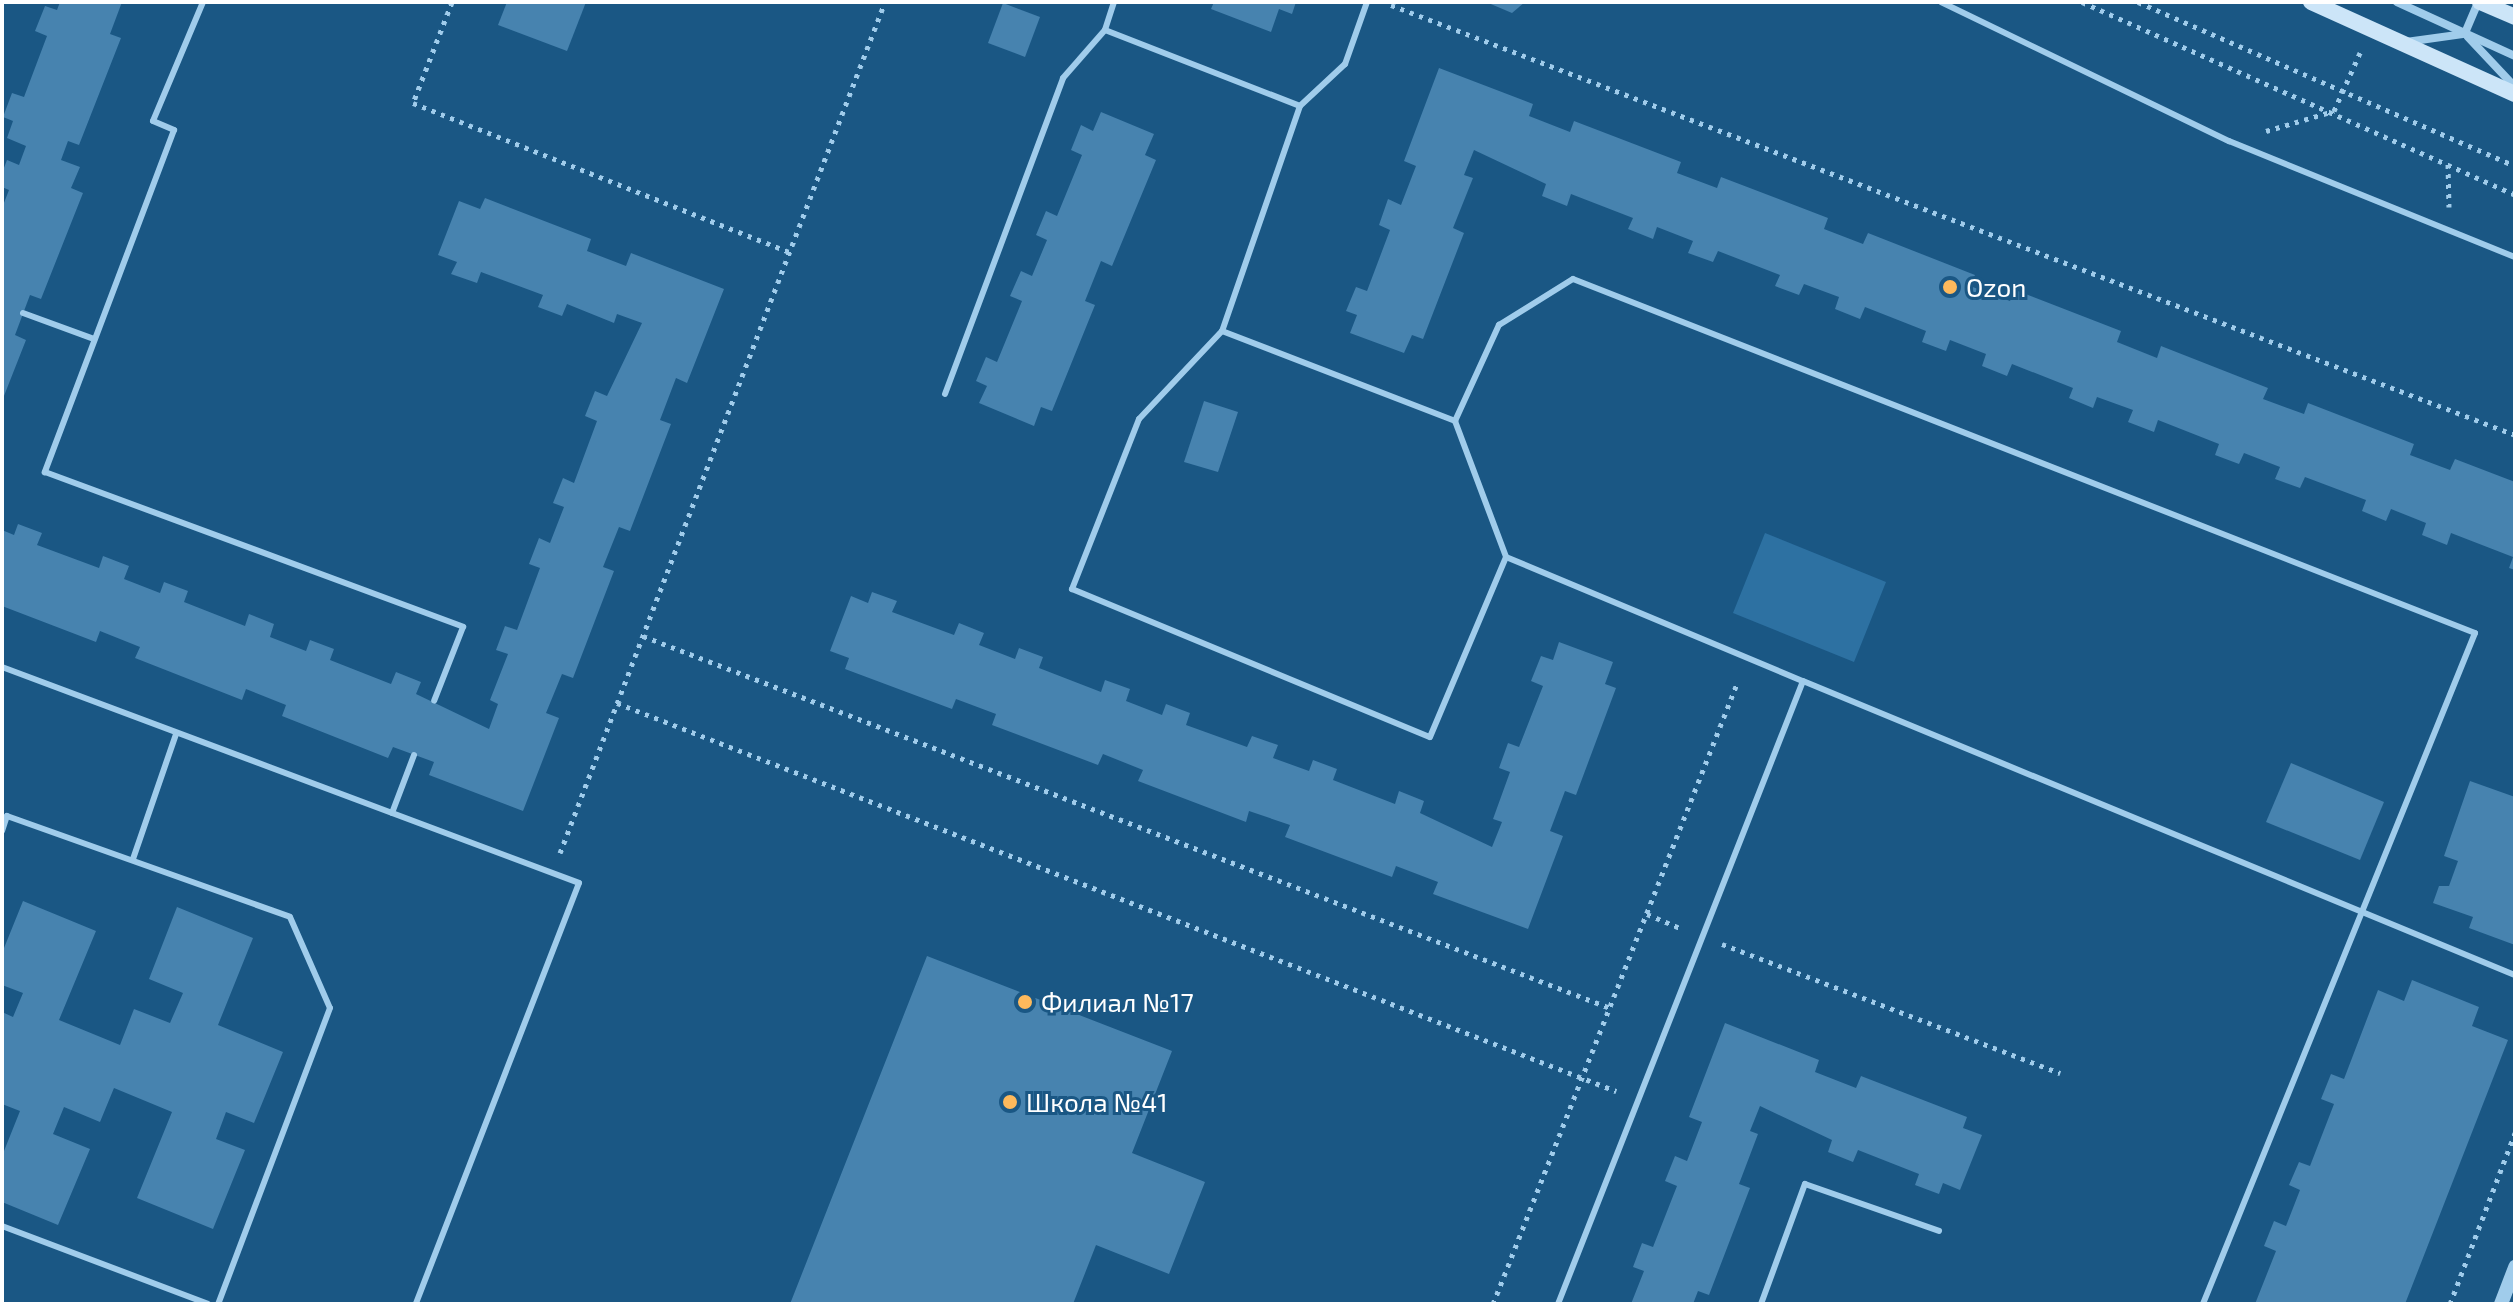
<!DOCTYPE html>
<html>
<head>
<meta charset="utf-8">
<style>
  body { margin:0 }
  #map { position:relative; width:2517px; height:1306px; overflow:hidden; background:#1a5784; font-family:"Exo 2",sans-serif }
  div>[style] { position:absolute }
  [style*='--x'] { left:calc(var(--x)*1px); top:calc(var(--y)*1px); width:calc(var(--w)*1px); rotate:calc(var(--a)*1deg) }
  .green>* { inset:0; background:#2d71a2 }
  .building>* { inset:0; background:#4783af }
  .path>* { height:5px; margin-top:-2.5px; transform-origin:0; background:repeating-linear-gradient(90deg,#a0cceb 0 4px,transparent 0 10px) }
  .service>* { height:6px; margin:-3px; padding:0 3px; transform-origin:3px; border-radius:3px; background:#a0cceb }
  .minor>* { height:8px; margin:-4px; padding:0 4px; transform-origin:4px; border-radius:4px; background:#a0cceb }
  .tertiary>* { height:14px; margin:-7px; padding:0 7px; transform-origin:7px; border-radius:7px; background:#a0cceb }
  .secondary>* { height:16px; margin:-8px; padding:0 8px; transform-origin:8px; border-radius:8px; background:#cce5f8 }
  .dots>* { width:22px; height:22px; translate:-50% -50%; box-sizing:border-box; border:4px solid #1a5784; border-radius:50% }
  span { translate:-50% -50%; white-space:nowrap; text-align:center; line-height:1.15; -webkit-text-stroke:6px #1a5784; paint-order:stroke }
  .poi-label { font-size:26px; color:#fff }
  .left { translate:0 -50%; text-align:left }
  .frame { position:absolute; inset:0; border:4px solid #fff; pointer-events:none }
</style>
</head>
<body>
<div id="map">
  <div class="green">
    <i style="clip-path:polygon(1765px 533px,1886px 582px,1854px 662px,1733px 613px)"></i>
  </div>
  <div class="building">
    <i style="clip-path:polygon(60px 2px,122px 2px,110px 34px,121px 38px,79px 145px,68px 141px,61px 160px,80px 167px,71px 188px,83px 193px,41px 299px,30px 295px,15px 335px,26px 340px,2px 401px,2px 208px,9px 190px,2px 187px,2px 173px,7px 160px,19px 165px,26px 146px,7px 138px,13px 121px,3px 117px,12px 93px,24px 97px,47px 36px,35px 31px,45px 6px,57px 10px)"></i>
    <i style="clip-path:polygon(507px 2px,586px 2px,567px 51px,498px 25px)"></i>
    <i style="clip-path:polygon(1214px 2px,1296px 2px,1292px 14px,1279px 9px,1271px 32px,1211px 9px)"></i>
    <i style="clip-path:polygon(1486px 2px,1525px 2px,1512px 13px)"></i>
    <i style="clip-path:polygon(1003px 3px,1040px 17px,1025px 57px,988px 43px)"></i>
    <i style="clip-path:polygon(1439px 68px,1533px 104px,1529px 116px,1570px 132px,1574px 121px,1681px 162px,1677px 173px,1717px 188px,1721px 177px,1828px 218px,1824px 229px,1863px 244px,1868px 233px,1975px 275px,1970px 286px,2010px 301px,2015px 290px,2121px 331px,2117px 342px,2157px 358px,2161px 346px,2268px 388px,2263px 399px,2304px 414px,2308px 403px,2414px 444px,2410px 455px,2450px 470px,2455px 459px,2515px 482px,2515px 570px,2509px 568px,2513px 557px,2451px 533px,2447px 545px,2422px 535px,2426px 523px,2391px 509px,2386px 521px,2362px 511px,2366px 500px,2305px 477px,2300px 488px,2275px 479px,2280px 467px,2244px 453px,2239px 464px,2215px 455px,2219px 444px,2158px 420px,2154px 432px,2128px 422px,2133px 410px,2097px 397px,2093px 408px,2069px 398px,2073px 388px,2012px 364px,2007px 376px,1982px 366px,1986px 354px,1950px 340px,1946px 351px,1922px 342px,1926px 331px,1865px 307px,1860px 319px,1835px 309px,1839px 297px,1804px 284px,1799px 295px,1775px 286px,1780px 275px,1718px 251px,1713px 262px,1688px 253px,1693px 241px,1657px 227px,1653px 239px,1628px 229px,1633px 218px,1571px 194px,1567px 206px,1542px 196px,1546px 184px,1474px 150px,1464px 175px,1473px 178px,1453px 228px,1464px 233px,1423px 339px,1412px 335px,1404px 353px,1350px 333px,1357px 315px,1346px 311px,1356px 287px,1367px 291px,1390px 230px,1379px 225px,1388px 199px,1401px 205px,1416px 166px,1404px 161px)"></i>
    <i style="clip-path:polygon(1101px 112px,1154px 134px,1145px 155px,1156px 160px,1112px 266px,1101px 261px,1085px 301px,1095px 305px,1052px 411px,1041px 407px,1034px 426px,979px 403px,987px 386px,976px 381px,986px 357px,997px 362px,1022px 301px,1010px 296px,1021px 271px,1032px 276px,1047px 240px,1036px 235px,1046px 211px,1057px 216px,1082px 155px,1071px 150px,1081px 125px,1093px 131px)"></i>
    <i style="clip-path:polygon(485px 198px,591px 239px,587px 251px,626px 266px,631px 253px,724px 289px,687px 383px,676px 378px,660px 420px,671px 424px,630px 531px,619px 527px,603px 567px,614px 571px,573px 678px,562px 674px,546px 713px,559px 718px,523px 811px,429px 775px,434px 762px,393px 747px,388px 758px,282px 716px,286px 705px,246px 689px,242px 700px,135px 658px,140px 647px,100px 631px,96px 642px,2px 606px,2px 530px,14px 535px,18px 524px,42px 533px,37px 545px,99px 568px,103px 556px,129px 566px,124px 579px,160px 593px,164px 582px,188px 591px,184px 602px,245px 626px,249px 614px,274px 624px,270px 637px,306px 651px,310px 640px,334px 649px,330px 660px,391px 684px,396px 672px,421px 682px,416px 694px,489px 729px,498px 704px,490px 700px,508px 654px,496px 650px,505px 626px,517px 630px,540px 568px,529px 564px,539px 538px,550px 543px,564px 507px,553px 503px,563px 478px,574px 483px,597px 421px,585px 416px,595px 391px,607px 396px,642px 323px,617px 314px,614px 323px,567px 304px,562px 316px,538px 307px,543px 295px,481px 272px,477px 283px,451px 274px,457px 262px,438px 255px,459px 201px,480px 209px)"></i>
    <i style="clip-path:polygon(1204px 401px,1238px 412px,1218px 472px,1184px 462px)"></i>
    <i style="clip-path:polygon(872px 592px,897px 601px,892px 612px,954px 635px,959px 623px,984px 633px,979px 645px,1015px 659px,1019px 648px,1043px 657px,1039px 668px,1101px 692px,1105px 680px,1130px 689px,1126px 701px,1162px 715px,1166px 704px,1190px 713px,1186px 725px,1247px 747px,1252px 736px,1278px 745px,1273px 758px,1309px 771px,1313px 760px,1337px 769px,1333px 780px,1395px 804px,1399px 791px,1424px 801px,1420px 813px,1492px 847px,1502px 822px,1493px 819px,1510px 772px,1499px 768px,1508px 743px,1519px 747px,1543px 686px,1531px 681px,1541px 656px,1553px 660px,1559px 642px,1613px 662px,1605px 684px,1616px 688px,1576px 795px,1565px 791px,1550px 831px,1563px 836px,1528px 929px,1433px 894px,1438px 882px,1396px 866px,1392px 877px,1285px 837px,1290px 825px,1249px 811px,1246px 822px,1138px 781px,1143px 770px,1103px 754px,1098px 765px,992px 725px,996px 714px,956px 699px,952px 709px,845px 669px,849px 658px,830px 651px,851px 596px,868px 603px)"></i>
    <i style="clip-path:polygon(2291px 763px,2384px 802px,2360px 860px,2266px 822px)"></i>
    <i style="clip-path:polygon(2470px 781px,2515px 797px,2515px 945px,2469px 928px,2473px 917px,2433px 903px,2439px 886px,2449px 886px,2458px 861px,2444px 856px)"></i>
    <i style="clip-path:polygon(23px 901px,96px 931px,59px 1020px,120px 1045px,134px 1009px,170px 1023px,183px 993px,149px 979px,177px 907px,253px 938px,218px 1025px,283px 1052px,254px 1123px,226px 1112px,216px 1139px,245px 1150px,213px 1229px,137px 1198px,172px 1112px,114px 1088px,100px 1122px,64px 1107px,53px 1134px,90px 1149px,58px 1225px,2px 1202px,2px 1156px,20px 1111px,2px 1104px,2px 1012px,13px 1017px,23px 993px,2px 985px,2px 953px)"></i>
    <i style="clip-path:polygon(927px 956px,1172px 1051px,1132px 1153px,1205px 1182px,1169px 1274px,1096px 1245px,1073px 1304px,790px 1304px)"></i>
    <i style="clip-path:polygon(2412px 980px,2479px 1007px,2472px 1026px,2508px 1040px,2405px 1304px,2255px 1304px,2276px 1251px,2264px 1246px,2274px 1221px,2286px 1226px,2300px 1190px,2289px 1185px,2299px 1162px,2310px 1166px,2334px 1104px,2321px 1099px,2331px 1074px,2344px 1079px,2378px 990px,2404px 1001px)"></i>
    <i style="clip-path:polygon(1725px 1023px,1819px 1060px,1815px 1072px,1856px 1088px,1861px 1076px,1967px 1117px,1963px 1128px,1982px 1135px,1960px 1190px,1943px 1183px,1939px 1194px,1915px 1185px,1919px 1174px,1858px 1150px,1853px 1162px,1828px 1152px,1832px 1140px,1760px 1106px,1750px 1131px,1758px 1134px,1739px 1184px,1750px 1188px,1709px 1295px,1698px 1291px,1693px 1304px,1631px 1304px,1644px 1271px,1633px 1267px,1642px 1243px,1653px 1247px,1677px 1186px,1665px 1181px,1675px 1156px,1687px 1161px,1702px 1122px,1689px 1117px)"></i>
  </div>
  <div class="path">
    <i style="--x:452;--y:2;--w:108;--a:111.1"></i>
    <i style="--x:413;--y:103;--w:404;--a:21.6"></i>
    <i style="--x:2082;--y:2;--w:474;--a:24"></i>
    <i style="--x:2138;--y:2;--w:411;--a:23.5"></i>
    <i style="--x:1391;--y:5;--w:1203;--a:20.93"></i>
    <i style="--x:2266;--y:131;--w:71;--a:-16.4"></i>
    <i style="--x:2334;--y:111;--w:64;--a:-65.9"></i>
    <i style="--x:2448;--y:164;--w:43;--a:88.7"></i>
    <i style="--x:643;--y:636;--w:1036;--a:21.04"></i>
    <i style="--x:617;--y:703;--w:1072;--a:21.23"></i>
    <i style="--x:560;--y:853;--w:911;--a:-69.1"></i>
    <i style="--x:1647;--y:914;--w:39;--a:23"></i>
    <i style="--x:1722;--y:944;--w:362;--a:20.9"></i>
    <i style="--x:1493;--y:1304;--w:669;--a:-68.53"></i>
    <i style="--x:2450;--y:1304;--w:183;--a:-69.2"></i>
  </div>
  <div class="service">
    <i style="--x:203;--y:2;--w:129;--a:112.8"></i>
    <i style="--x:153;--y:121;--w:23;--a:23"></i>
    <i style="--x:174;--y:130;--w:366;--a:110.7"></i>
    <i style="--x:45;--y:472;--w:446;--a:20.3"></i>
    <i style="--x:463;--y:627;--w:79;--a:111.4"></i>
    <i style="--x:1114;--y:2;--w:29;--a:108"></i>
    <i style="--x:1105;--y:30;--w:209;--a:21.3"></i>
    <i style="--x:1367;--y:2;--w:66;--a:109.5"></i>
    <i style="--x:1345;--y:64;--w:62;--a:137"></i>
    <i style="--x:1300;--y:106;--w:238;--a:109.1"></i>
    <i style="--x:1222;--y:331;--w:250;--a:21.1"></i>
    <i style="--x:1455;--y:421;--w:145;--a:69.4"></i>
    <i style="--x:1506;--y:557;--w:322;--a:22.7"></i>
    <i style="--x:1941;--y:2;--w:320;--a:25.8"></i>
    <i style="--x:2229;--y:141;--w:309;--a:22.1"></i>
    <i style="--x:23;--y:313;--w:76;--a:20.1"></i>
    <i style="--x:1222;--y:331;--w:121;--a:133.3"></i>
    <i style="--x:1139;--y:419;--w:183;--a:111.5"></i>
    <i style="--x:1072;--y:589;--w:387;--a:22.5"></i>
    <i style="--x:1430;--y:737;--w:195;--a:-67.1"></i>
    <i style="--x:945;--y:394;--w:337;--a:-69.5"></i>
    <i style="--x:1063;--y:78;--w:64;--a:-48.8"></i>
    <i style="--x:1455;--y:421;--w:106;--a:-65.4"></i>
    <i style="--x:1499;--y:325;--w:87;--a:-31.9"></i>
    <i style="--x:1573;--y:279;--w:969;--a:21.43"></i>
    <i style="--x:2475;--y:633;--w:724;--a:112.07"></i>
    <i style="--x:2;--y:667;--w:616;--a:20.52"></i>
    <i style="--x:579;--y:883;--w:451;--a:111.2"></i>
    <i style="--x:392;--y:813;--w:62;--a:-69.2"></i>
    <i style="--x:2;--y:831;--w:16;--a:-72"></i>
    <i style="--x:7;--y:816;--w:300;--a:19.6"></i>
    <i style="--x:290;--y:917;--w:99;--a:66.3"></i>
    <i style="--x:330;--y:1008;--w:316;--a:110.7"></i>
    <i style="--x:133;--y:859;--w:132;--a:-71"></i>
    <i style="--x:2;--y:1226;--w:220;--a:20.7"></i>
    <i style="--x:1558;--y:1304;--w:669;--a:-68.53"></i>
    <i style="--x:1803;--y:681;--w:770;--a:22.44"></i>
    <i style="--x:1761;--y:1304;--w:128;--a:-69.9"></i>
    <i style="--x:1805;--y:1184;--w:142;--a:19.3"></i>
  </div>
  <div class="minor">
    <i style="--x:2397;--y:2;--w:130;--a:24.6"></i>
    <i style="--x:2465;--y:33;--w:34;--a:-67"></i>
    <i style="--x:2468;--y:37;--w:69;--a:46.8"></i>
    <i style="--x:2406;--y:42;--w:59;--a:-7.9"></i>
  </div>
  <div class="tertiary">
    <i style="--x:2501;--y:1304;--w:40;--a:-69"></i>
  </div>
  <div class="secondary">
    <i style="--x:2311;--y:2;--w:224;--a:24.3"></i>
    <i style="--x:2480;--y:2;--w:38;--a:23"></i>
  </div>
  <div class="dots">
    <i style="left:1950px;top:287px;background:#fdb95c"></i>
    <i style="left:1025px;top:1002px;background:#fdb95c"></i>
    <i style="left:1010px;top:1102px;background:#fdb95c"></i>
  </div>
  <div class="poi-label">
    <span class="left" style="left:1966px;top:287px">Ozon</span>
    <span class="left" style="left:1041px;top:1002px">Филиал №17</span>
    <span class="left" style="left:1026px;top:1102px">Школа №41</span>
  </div>
  <div class="frame"></div>
</div>
</body>
</html>
